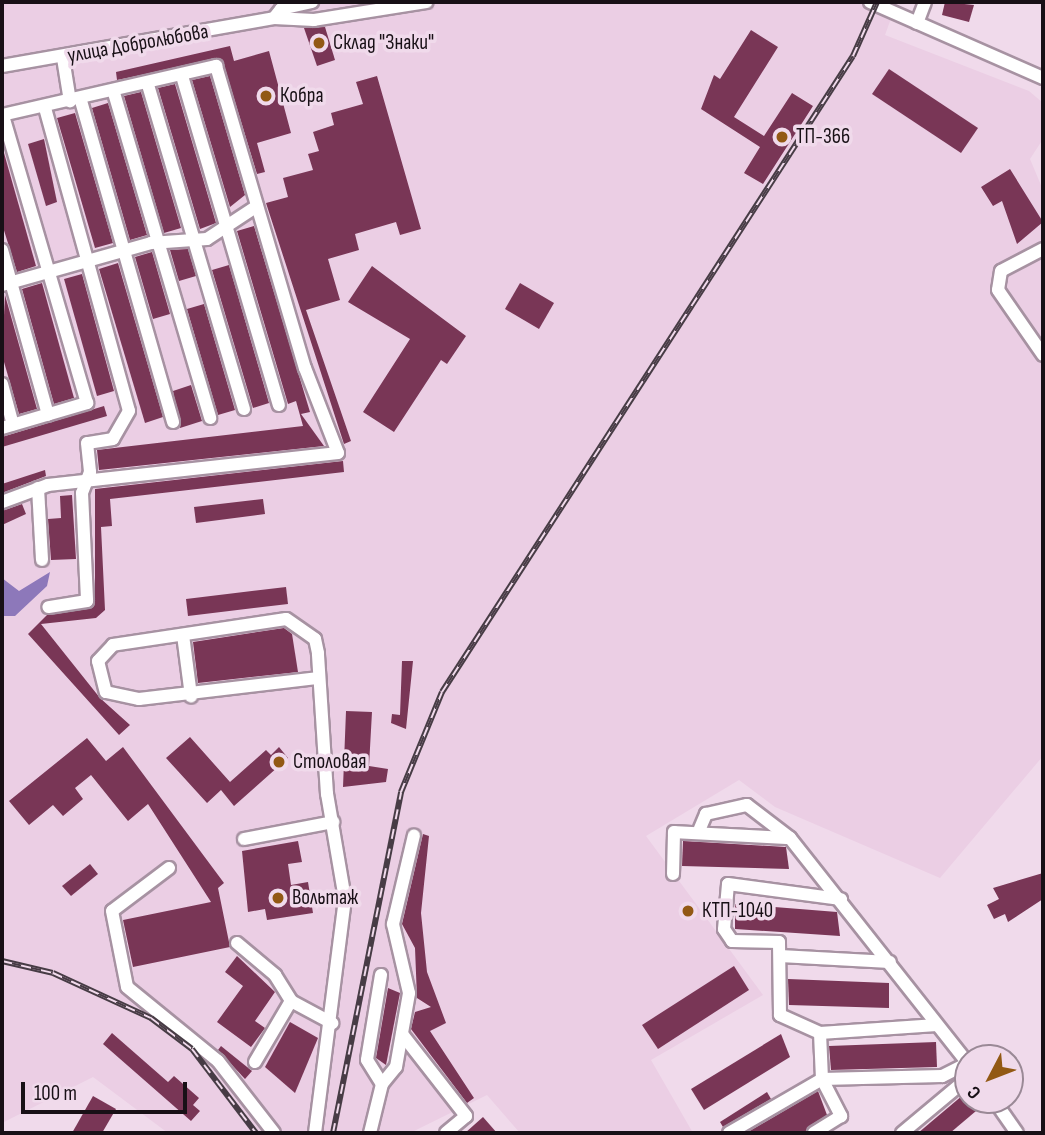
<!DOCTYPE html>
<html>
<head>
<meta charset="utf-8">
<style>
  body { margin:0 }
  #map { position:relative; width:1045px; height:1135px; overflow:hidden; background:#f0daeb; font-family:"Sofia Sans Condensed",sans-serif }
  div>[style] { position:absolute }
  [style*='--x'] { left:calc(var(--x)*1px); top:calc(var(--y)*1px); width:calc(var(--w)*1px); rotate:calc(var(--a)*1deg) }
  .built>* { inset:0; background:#ebcee4 }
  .water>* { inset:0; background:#8d78ba }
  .building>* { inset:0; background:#793656 }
  .roads { filter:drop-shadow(2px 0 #a792a2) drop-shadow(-2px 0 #a792a2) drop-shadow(0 2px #a792a2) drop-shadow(0 -2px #a792a2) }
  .minor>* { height:12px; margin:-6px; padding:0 6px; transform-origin:6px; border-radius:6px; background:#fff }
  .rail>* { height:6px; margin-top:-3px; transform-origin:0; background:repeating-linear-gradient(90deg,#f0daeb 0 10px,#473c45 0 20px); box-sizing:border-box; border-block:2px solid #473c45 }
  .dots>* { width:19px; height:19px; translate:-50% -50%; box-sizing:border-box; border:4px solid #f0daeb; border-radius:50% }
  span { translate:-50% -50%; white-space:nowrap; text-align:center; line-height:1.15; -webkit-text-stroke:7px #f0daeb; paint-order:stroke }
  .poi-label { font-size:21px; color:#181016 }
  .left { translate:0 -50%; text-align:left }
  .street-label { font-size:21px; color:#181016 }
  .frame { position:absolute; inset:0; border:4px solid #181016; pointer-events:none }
  .north { position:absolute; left:954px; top:1044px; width:70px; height:70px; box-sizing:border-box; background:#f0daeb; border:2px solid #9a8996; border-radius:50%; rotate:228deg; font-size:19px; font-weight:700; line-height:28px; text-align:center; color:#181016 }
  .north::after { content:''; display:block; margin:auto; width:24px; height:32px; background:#925914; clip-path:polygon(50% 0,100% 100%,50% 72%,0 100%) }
  .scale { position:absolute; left:21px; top:1082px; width:166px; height:32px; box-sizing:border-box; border:4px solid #181016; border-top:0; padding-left:9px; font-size:21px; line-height:24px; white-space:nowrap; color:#181016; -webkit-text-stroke:5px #f0daeb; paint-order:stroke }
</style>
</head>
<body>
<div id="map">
  <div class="built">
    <i style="clip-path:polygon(2px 2px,897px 2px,885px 35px,1029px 91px,1043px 103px,1043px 139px,1030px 159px,1043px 190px,1043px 756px,940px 878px,775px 807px,739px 780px,646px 836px,763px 995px,651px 1060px,693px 1133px,520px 1133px,487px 1095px,410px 1133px,168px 1133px,93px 1077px,2px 1123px)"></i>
  </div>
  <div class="water">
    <i style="clip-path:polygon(50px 572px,47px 586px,15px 616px,2px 616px,2px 578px,19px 591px)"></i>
  </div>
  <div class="building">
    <i style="clip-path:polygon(945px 2px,974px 5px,969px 22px,942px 15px)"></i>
    <i style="clip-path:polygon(325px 27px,335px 60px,317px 66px,304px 28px)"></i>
    <i style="clip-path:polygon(751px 30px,778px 47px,734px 117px,764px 136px,792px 93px,813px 106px,763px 184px,744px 173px,760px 147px,701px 109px,714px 75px,720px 79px)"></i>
    <i style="clip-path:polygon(230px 46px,234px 61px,269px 51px,291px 133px,257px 143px,265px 172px,257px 174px,222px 59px,117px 80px,116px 72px)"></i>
    <i style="clip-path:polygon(889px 69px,978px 128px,961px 153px,872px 94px)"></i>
    <i style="clip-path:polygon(210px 76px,245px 195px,230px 207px,192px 80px)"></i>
    <i style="clip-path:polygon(377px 76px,421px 229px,400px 235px,396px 222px,355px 234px,359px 250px,328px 259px,340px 300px,306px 310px,351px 441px,344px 444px,266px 203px,288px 197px,283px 178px,313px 170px,308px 154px,319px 151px,313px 132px,334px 125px,331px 113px,363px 104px,356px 82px)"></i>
    <i style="clip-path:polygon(175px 84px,216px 223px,200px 229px,158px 88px)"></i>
    <i style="clip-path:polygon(141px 92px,181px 228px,164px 233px,124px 96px)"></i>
    <i style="clip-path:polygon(108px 103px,147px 235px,130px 240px,92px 108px)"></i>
    <i style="clip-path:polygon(75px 113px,113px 243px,95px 248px,57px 118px)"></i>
    <i style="clip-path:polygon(44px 139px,57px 202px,46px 206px,28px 144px)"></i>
    <i style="clip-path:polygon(4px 153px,36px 266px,17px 272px,2px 224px)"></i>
    <i style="clip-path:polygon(1010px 169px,1043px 222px,1017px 244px,1002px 201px,993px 206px,981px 187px)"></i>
    <i style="clip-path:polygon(254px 226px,310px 412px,301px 414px,324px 446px,99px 470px,97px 450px,303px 426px,296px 401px,288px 404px,237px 231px)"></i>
    <i style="clip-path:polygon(188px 249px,196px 276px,179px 281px,170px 250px)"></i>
    <i style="clip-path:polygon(152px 252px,170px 314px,153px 319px,135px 257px)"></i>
    <i style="clip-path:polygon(118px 263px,163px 417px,145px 423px,99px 269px)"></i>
    <i style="clip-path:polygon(229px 265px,269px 403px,253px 408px,212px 270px)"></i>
    <i style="clip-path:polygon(372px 266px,466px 336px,447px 364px,441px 360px,394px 432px,363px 412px,410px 339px,348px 302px)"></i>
    <i style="clip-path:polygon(82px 274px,114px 391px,97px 396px,64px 279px)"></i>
    <i style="clip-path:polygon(42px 283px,74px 398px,54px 404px,22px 289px)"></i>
    <i style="clip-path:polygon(520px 283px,554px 303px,539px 329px,505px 309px)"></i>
    <i style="clip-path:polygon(5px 295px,37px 409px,19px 414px,2px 355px)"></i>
    <i style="clip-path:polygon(204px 304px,235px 410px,218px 415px,187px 309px)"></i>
    <i style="clip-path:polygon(191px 385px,202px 421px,180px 428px,173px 391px)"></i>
    <i style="clip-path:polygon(104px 406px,107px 416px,2px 447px,2px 437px)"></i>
    <i style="clip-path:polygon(343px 461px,344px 472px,110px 499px,112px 526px,101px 527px,105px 610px,96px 618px,41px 624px,100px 698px,130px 725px,119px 735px,28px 634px,47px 615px,95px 604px,95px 489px)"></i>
    <i style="clip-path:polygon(45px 470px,46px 476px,2px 493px,2px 484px)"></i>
    <i style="clip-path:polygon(72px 495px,76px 559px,51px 560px,48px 519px,61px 518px,60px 496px)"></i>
    <i style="clip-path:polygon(263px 499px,265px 514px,196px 523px,194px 507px)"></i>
    <i style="clip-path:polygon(22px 504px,26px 514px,2px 525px,2px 511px)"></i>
    <i style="clip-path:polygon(286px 587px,288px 604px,188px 616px,186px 599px)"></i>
    <i style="clip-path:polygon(284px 628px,292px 634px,298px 672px,198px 683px,193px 642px)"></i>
    <i style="clip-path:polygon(402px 661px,413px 661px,406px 729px,391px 723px,392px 714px,400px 715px)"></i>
    <i style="clip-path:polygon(346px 711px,372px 712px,369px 766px,388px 769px,386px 782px,343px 787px)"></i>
    <i style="clip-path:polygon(190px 737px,230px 782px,266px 750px,271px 755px,279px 747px,288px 758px,234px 806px,221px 790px,207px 803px,166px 758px)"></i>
    <i style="clip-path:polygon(87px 738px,106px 761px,123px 747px,224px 883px,218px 888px,230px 947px,133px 967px,123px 920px,211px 902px,148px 804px,128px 821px,91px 775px,75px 788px,83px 799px,63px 816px,53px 805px,29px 825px,9px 801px)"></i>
    <i style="clip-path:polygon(423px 834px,429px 836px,421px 913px,427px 972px,446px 1023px,430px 1031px,474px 1098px,467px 1103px,411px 1029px,415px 1012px,431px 1007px,417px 998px,415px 948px,402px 924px)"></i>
    <i style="clip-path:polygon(298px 841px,302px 862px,288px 864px,291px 885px,308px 882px,313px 913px,267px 920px,265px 909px,248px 912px,242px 851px)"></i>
    <i style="clip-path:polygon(683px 841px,786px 847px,789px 869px,682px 866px)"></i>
    <i style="clip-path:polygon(90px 864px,98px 874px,71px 896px,62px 886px)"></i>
    <i style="clip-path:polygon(1043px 873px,1043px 899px,1008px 922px,1005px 914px,994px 919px,987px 905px,999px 899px,993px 888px)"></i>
    <i style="clip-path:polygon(735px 904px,837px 912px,840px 936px,735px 929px)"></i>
    <i style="clip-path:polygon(237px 956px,275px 992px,255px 1021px,265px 1028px,251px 1047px,217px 1022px,243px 986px,225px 972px)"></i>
    <i style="clip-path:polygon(734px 966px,749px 990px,658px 1049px,642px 1025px)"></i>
    <i style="clip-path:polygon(788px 979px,889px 983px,889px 1008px,789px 1005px)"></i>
    <i style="clip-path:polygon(388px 988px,400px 993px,386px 1065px,376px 1058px)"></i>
    <i style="clip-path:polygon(290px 1022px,318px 1038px,295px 1093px,265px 1067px)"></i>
    <i style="clip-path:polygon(112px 1033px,168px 1082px,174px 1076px,199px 1098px,193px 1105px,200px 1111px,191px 1121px,103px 1044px)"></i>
    <i style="clip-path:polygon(781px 1034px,790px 1057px,704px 1110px,691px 1089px)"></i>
    <i style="clip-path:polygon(936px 1042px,937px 1067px,831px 1070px,829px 1046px)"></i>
    <i style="clip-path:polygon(221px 1046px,252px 1071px,245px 1079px,218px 1050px)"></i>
    <i style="clip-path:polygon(818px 1091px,827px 1115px,803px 1133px,746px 1133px)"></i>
    <i style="clip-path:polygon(767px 1092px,771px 1099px,723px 1127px,720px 1122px)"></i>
    <i style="clip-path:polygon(963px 1095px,976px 1111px,950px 1133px,918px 1133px)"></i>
    <i style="clip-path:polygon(93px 1096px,116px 1109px,102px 1133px,72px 1133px)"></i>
    <i style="clip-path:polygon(483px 1117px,497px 1133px,465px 1133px)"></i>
  </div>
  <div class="roads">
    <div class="minor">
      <i style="--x:870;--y:2;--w:189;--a:23.7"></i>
      <i style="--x:274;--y:18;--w:11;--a:-52"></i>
      <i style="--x:281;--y:9;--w:32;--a:-13"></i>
      <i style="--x:917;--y:23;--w:22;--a:-69"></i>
      <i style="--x:63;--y:58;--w:44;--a:80.8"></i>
      <i style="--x:2;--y:66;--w:276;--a:-10"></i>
      <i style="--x:274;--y:18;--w:40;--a:2.9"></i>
      <i style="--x:314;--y:20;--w:114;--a:-9.1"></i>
      <i style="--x:182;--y:76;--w:343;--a:73.6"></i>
      <i style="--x:148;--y:85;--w:338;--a:73.5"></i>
      <i style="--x:114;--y:93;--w:339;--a:73.5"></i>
      <i style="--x:81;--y:101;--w:334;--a:74"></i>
      <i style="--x:45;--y:108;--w:314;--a:74.5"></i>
      <i style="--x:129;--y:411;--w:32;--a:120"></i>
      <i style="--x:113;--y:439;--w:26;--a:171"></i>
      <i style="--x:87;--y:443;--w:29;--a:84"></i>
      <i style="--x:90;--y:472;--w:22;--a:111"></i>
      <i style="--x:82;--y:493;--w:108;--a:87.3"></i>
      <i style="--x:87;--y:601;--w:39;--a:171"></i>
      <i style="--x:2;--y:115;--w:220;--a:-12.9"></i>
      <i style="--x:216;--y:66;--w:315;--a:73.6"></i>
      <i style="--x:305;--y:368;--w:91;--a:68.8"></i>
      <i style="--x:338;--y:453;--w:292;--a:173.7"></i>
      <i style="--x:48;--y:485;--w:49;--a:159.7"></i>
      <i style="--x:1043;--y:249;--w:47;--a:152.4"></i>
      <i style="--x:1001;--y:271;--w:19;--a:99"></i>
      <i style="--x:998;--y:290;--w:79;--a:55.3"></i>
      <i style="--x:2;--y:250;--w:171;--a:74.4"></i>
      <i style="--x:2;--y:285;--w:155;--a:-15.7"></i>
      <i style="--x:151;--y:243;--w:56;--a:-4.1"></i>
      <i style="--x:207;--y:239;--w:60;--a:-33.4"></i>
      <i style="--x:2;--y:384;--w:42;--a:75"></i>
      <i style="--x:2;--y:428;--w:89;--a:-16.4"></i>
      <i style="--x:87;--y:403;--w:299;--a:-106.3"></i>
      <i style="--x:38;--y:488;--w:72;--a:86.8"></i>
      <i style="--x:183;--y:635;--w:62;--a:82.5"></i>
      <i style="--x:698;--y:833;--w:21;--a:-67"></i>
      <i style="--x:706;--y:814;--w:42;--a:-12.4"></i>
      <i style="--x:747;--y:805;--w:54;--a:37.5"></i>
      <i style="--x:790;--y:838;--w:287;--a:51.7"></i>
      <i style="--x:968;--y:1063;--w:29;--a:153"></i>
      <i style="--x:942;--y:1076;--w:120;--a:178.6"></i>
      <i style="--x:822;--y:1079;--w:46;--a:-92.5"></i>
      <i style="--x:820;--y:1033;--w:117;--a:-3.9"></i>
      <i style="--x:244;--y:839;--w:91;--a:-10.8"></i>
      <i style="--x:169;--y:868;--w:71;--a:143"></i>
      <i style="--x:112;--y:911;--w:77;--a:78.8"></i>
      <i style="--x:127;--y:987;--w:117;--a:39.1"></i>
      <i style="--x:218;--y:1061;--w:91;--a:52.1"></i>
      <i style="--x:673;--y:874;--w:42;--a:-88.6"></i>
      <i style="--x:674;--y:832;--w:116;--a:3"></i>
      <i style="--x:237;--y:943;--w:50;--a:40.1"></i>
      <i style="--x:275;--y:975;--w:31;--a:58"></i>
      <i style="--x:291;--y:1001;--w:47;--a:28.2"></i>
      <i style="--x:780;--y:956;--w:110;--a:3.1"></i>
      <i style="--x:381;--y:975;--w:86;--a:99.4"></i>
      <i style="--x:367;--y:1060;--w:28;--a:58"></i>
      <i style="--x:820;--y:1033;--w:44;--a:-155.8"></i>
      <i style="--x:780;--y:1015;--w:73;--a:-90.8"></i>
      <i style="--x:779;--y:942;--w:47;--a:-178.8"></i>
      <i style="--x:732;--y:941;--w:14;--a:-124"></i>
      <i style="--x:724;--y:929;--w:45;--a:-84.9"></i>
      <i style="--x:728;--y:884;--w:114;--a:7.6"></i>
      <i style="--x:402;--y:1034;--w:104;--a:52"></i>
      <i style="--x:466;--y:1116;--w:26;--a:140"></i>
      <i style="--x:255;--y:1062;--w:71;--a:-59.5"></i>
      <i style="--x:994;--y:1100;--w:40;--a:55.1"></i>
      <i style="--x:315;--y:1133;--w:236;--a:-82.7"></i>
      <i style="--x:345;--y:899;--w:107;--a:-99.7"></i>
      <i style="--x:327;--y:794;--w:141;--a:-93.7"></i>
      <i style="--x:318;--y:653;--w:14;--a:-102"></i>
      <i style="--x:315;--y:639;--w:35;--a:-145"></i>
      <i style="--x:286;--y:619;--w:175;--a:171.5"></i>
      <i style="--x:113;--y:645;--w:22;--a:133"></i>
      <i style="--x:98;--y:661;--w:32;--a:76"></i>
      <i style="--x:106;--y:692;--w:34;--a:12"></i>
      <i style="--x:139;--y:699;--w:181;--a:-6.7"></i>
      <i style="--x:370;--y:1133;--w:50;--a:-76.2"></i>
      <i style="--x:382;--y:1084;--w:22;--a:-51"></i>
      <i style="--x:396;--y:1067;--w:75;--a:-80"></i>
      <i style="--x:409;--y:993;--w:71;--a:-103.1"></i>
      <i style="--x:393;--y:924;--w:91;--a:-76.7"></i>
      <i style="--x:729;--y:1133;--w:108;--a:-30.1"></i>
      <i style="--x:822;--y:1079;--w:42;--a:62.8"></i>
      <i style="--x:841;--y:1116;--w:32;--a:148"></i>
      <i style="--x:902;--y:1133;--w:86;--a:-39.8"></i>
    </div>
  </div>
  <div class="rail">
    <i style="--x:2;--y:961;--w:52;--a:13.2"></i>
    <i style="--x:53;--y:973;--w:108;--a:24.7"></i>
    <i style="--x:151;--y:1018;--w:51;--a:37.1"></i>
    <i style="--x:192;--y:1049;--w:106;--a:52.7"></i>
    <i style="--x:333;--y:1133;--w:348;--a:-78.7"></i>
    <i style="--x:401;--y:792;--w:108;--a:-67.7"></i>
    <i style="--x:442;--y:692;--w:757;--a:-57.13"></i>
    <i style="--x:853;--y:56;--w:59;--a:-66"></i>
  </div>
  <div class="dots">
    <i style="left:319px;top:43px;background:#925914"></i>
    <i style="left:266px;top:96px;background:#925914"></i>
    <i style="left:782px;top:137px;background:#925914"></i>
    <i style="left:279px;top:762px;background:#925914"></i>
    <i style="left:278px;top:898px;background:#925914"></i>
    <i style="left:688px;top:911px;background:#925914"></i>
  </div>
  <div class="poi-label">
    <span class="left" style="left:333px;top:43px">Склад "Знаки"</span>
    <span class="left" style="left:280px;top:96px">Кобра</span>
    <span class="left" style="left:796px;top:137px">ТП-366</span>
    <span class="left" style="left:293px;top:762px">Столовая</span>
    <span class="left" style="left:292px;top:898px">Вольтаж</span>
    <span class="left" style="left:702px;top:911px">КТП-1040</span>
  </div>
  <div class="street-label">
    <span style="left:138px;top:44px;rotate:-10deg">улица Добролюбова</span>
  </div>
  <div class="frame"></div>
  <div class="north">С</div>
  <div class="scale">100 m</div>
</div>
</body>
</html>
